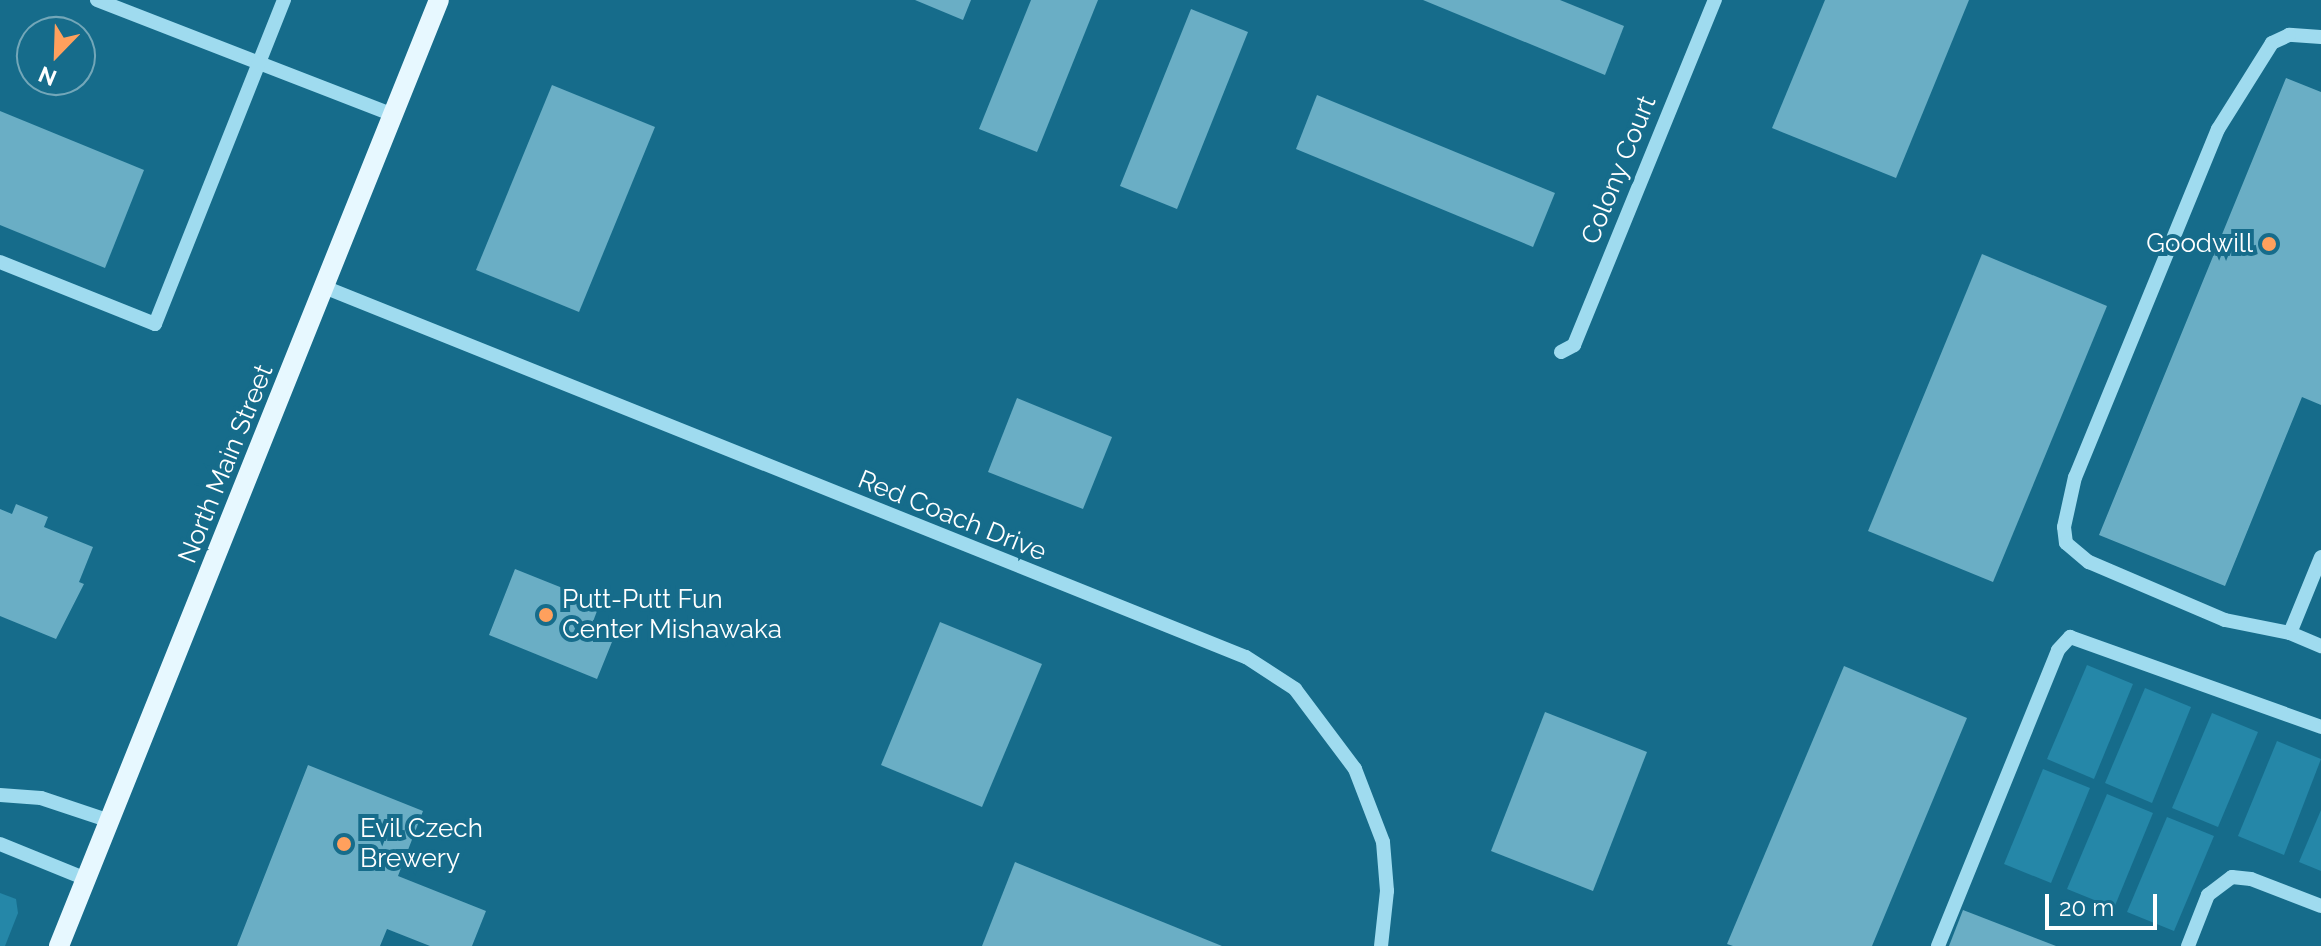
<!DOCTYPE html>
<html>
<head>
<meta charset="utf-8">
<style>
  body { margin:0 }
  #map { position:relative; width:2321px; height:946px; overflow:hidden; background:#166c8b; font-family:Raleway,sans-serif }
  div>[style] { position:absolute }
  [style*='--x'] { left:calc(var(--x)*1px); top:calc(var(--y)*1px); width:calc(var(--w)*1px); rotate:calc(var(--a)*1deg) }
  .green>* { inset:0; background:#2587a8 }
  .building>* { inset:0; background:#6aaec5 }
  .minor>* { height:14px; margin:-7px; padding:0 7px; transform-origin:7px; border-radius:7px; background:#9fdbef }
  .major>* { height:20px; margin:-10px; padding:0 10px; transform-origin:10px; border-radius:10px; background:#e7f8ff }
  .dots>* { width:22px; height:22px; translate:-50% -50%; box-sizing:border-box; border:4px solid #166c8b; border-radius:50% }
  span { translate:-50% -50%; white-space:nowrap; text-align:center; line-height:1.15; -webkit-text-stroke:8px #166c8b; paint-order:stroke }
  .street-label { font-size:26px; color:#fff }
  .poi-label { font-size:26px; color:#fff }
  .right { translate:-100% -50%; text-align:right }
  .left { translate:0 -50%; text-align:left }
  .north { position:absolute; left:16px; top:16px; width:80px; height:80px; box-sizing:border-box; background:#166c8b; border:2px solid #73a7b9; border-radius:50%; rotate:203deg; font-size:22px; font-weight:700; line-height:32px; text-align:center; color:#fff }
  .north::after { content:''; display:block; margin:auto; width:28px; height:36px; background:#ffa05d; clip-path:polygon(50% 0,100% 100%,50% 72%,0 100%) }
  .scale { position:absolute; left:2045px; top:894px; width:112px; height:36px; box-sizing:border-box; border:4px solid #fff; border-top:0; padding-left:10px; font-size:24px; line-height:28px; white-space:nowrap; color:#fff; -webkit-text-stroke:6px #166c8b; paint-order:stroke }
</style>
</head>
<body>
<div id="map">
  <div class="green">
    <i style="clip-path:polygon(2087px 665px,2133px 684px,2094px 779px,2047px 759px)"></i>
    <i style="clip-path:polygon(2145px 688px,2191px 707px,2152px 803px,2105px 783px)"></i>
    <i style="clip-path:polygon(2212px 713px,2258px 732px,2218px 827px,2172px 808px)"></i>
    <i style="clip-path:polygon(2277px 741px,2321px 759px,2284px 855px,2238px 836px)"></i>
    <i style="clip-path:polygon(2043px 769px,2090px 788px,2051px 883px,2004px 864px)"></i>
    <i style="clip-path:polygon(2107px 794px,2153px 813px,2114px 908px,2067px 889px)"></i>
    <i style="clip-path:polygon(2321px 810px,2321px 871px,2299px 862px)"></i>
    <i style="clip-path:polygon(2167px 817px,2214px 836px,2174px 931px,2127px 912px)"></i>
    <i style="clip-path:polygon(0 893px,16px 899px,18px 913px,5px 946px,0 946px)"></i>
  </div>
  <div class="building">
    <i style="clip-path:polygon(915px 0,971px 0,963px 20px)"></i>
    <i style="clip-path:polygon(1031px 0,1098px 0,1037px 152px,979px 129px)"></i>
    <i style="clip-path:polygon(1423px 0,1560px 0,1624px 26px,1605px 75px)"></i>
    <i style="clip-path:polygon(1825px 0,1969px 0,1896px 178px,1772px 128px)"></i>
    <i style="clip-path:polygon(1191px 9px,1248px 32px,1177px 209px,1120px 186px)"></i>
    <i style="clip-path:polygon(2286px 78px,2321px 92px,2321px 405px,2302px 397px,2225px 586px,2099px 535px)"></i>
    <i style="clip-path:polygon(552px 85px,655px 127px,579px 312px,476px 270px)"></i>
    <i style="clip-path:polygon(1317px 95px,1555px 193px,1533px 247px,1296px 149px)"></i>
    <i style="clip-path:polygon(0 111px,144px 170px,105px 268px,0 225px)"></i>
    <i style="clip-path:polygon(1982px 254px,2107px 306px,1993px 582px,1868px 531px)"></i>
    <i style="clip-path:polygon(1017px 398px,1112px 437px,1083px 509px,988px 472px)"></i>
    <i style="clip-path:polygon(16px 504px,48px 517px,44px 527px,93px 547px,79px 582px,84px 584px,56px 639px,0 616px,0 509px,12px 514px)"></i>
    <i style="clip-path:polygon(515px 569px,600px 603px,591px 627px,614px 637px,597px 679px,489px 635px)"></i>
    <i style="clip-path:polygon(940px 622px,1042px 664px,982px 807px,881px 765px)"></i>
    <i style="clip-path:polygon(1844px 666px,1967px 718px,1872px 946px,1733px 946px,1727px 944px)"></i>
    <i style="clip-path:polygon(1545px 712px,1647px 752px,1593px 891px,1491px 851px)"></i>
    <i style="clip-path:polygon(308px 765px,423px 811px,398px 876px,486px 911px,472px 946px,430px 946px,387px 929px,380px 946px,237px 946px)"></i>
    <i style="clip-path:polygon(1015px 862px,1222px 946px,982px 946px)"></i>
    <i style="clip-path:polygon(1963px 910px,2056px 946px,1949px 946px)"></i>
  </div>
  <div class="minor">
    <i style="--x:97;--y:0;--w:318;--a:21.2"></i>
    <i style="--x:2321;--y:37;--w:32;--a:-176"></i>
    <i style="--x:2289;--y:35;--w:19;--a:155"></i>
    <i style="--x:2272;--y:43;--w:102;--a:122.1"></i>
    <i style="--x:2218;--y:129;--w:376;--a:112.3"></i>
    <i style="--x:2075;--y:477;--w:51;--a:102.4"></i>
    <i style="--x:2064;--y:527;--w:16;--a:83"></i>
    <i style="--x:2066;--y:543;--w:30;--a:40"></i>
    <i style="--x:2089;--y:562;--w:148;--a:23.1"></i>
    <i style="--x:2225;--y:620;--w:66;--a:11.3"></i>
    <i style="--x:2290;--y:633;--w:34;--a:23"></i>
    <i style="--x:0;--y:262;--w:167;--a:21.8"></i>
    <i style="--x:155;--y:324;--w:349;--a:-68.3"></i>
    <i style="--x:324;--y:287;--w:993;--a:21.87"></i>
    <i style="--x:1246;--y:657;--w:59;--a:33.1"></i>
    <i style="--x:1295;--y:689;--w:100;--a:53.1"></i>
    <i style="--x:1355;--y:769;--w:78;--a:69"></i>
    <i style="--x:1383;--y:842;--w:49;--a:85.3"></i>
    <i style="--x:1387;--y:891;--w:55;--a:96.2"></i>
    <i style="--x:1561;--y:352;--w:15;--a:-28"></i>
    <i style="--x:1574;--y:345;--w:373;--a:-67.8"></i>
    <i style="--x:2290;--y:633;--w:82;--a:-67.8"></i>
    <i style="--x:0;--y:795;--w:41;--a:4.2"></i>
    <i style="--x:41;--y:798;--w:73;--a:18.4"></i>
    <i style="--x:0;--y:844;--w:93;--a:22.1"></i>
    <i style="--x:1938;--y:946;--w:319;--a:-67.9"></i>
    <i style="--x:2058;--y:650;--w:18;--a:-47"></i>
    <i style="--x:2070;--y:637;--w:267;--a:19.7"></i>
    <i style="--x:2188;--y:946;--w:55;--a:-68.6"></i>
    <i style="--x:2208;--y:895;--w:30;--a:-37"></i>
    <i style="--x:2232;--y:877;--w:19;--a:6"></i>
    <i style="--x:2251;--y:879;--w:75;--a:21.1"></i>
  </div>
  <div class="major">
    <i style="--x:59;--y:946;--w:1019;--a:-68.12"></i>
  </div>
  <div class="dots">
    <i style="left:2269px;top:244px;background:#ffa05d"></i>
    <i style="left:546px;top:615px;background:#ffa05d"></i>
    <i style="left:344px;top:844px;background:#ffa05d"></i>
  </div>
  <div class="street-label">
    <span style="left:1619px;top:170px;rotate:-68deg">Colony Court</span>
    <span style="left:226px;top:464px;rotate:-68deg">North Main Street</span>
    <span style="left:952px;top:516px;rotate:22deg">Red Coach Drive</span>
  </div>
  <div class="poi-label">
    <span class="right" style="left:2253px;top:244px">Goodwill</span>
    <span class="left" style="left:562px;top:615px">Putt-Putt Fun<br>Center Mishawaka</span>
    <span class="left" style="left:360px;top:844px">Evil Czech<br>Brewery</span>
  </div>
  <div class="north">N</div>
  <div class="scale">20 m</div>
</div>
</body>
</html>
